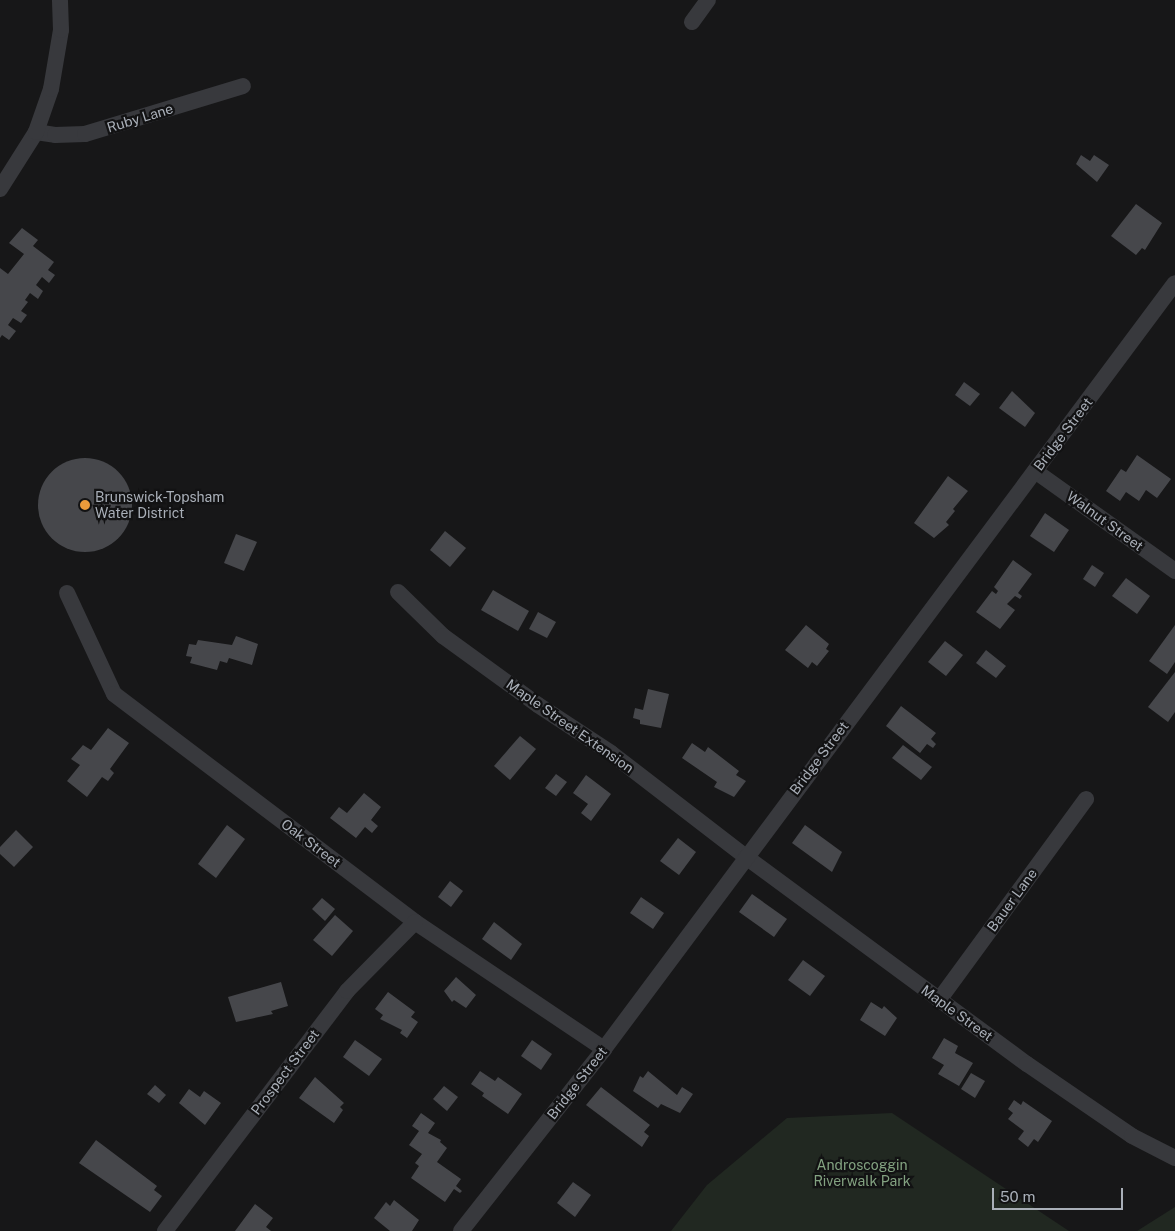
<!DOCTYPE html>
<html>
<head>
<meta charset="utf-8">
<style>
  body { margin:0 }
  #map { position:relative; width:1175px; height:1231px; overflow:hidden; background:#171718; font-family:"Public Sans",sans-serif }
  div>[style] { position:absolute }
  [style*='--x'] { left:calc(var(--x)*1px); top:calc(var(--y)*1px); width:calc(var(--w)*1px); rotate:calc(var(--a)*1deg) }
  .green>* { inset:0; background:#212821 }
  .building>* { inset:0; background:#46474b }
  .round { border-radius:50% }
  .minor>* { height:16px; margin:-8px; padding:0 8px; transform-origin:8px; border-radius:8px; background:#38393d }
  .dots>* { width:14px; height:14px; translate:-50% -50%; box-sizing:border-box; border:2px solid #121213; border-radius:50% }
  span { translate:-50% -50%; white-space:nowrap; text-align:center; line-height:1.15; -webkit-text-stroke:4.5px #121213; paint-order:stroke }
  .street-label { font-size:14px; color:#a9afb8 }
  .poi-label { font-size:14px; color:#a9afb8 }
  .left { translate:0 -50%; text-align:left }
  .park-label { font-size:14px; color:#83a281 }
  .scale { position:absolute; left:992px; top:1188px; width:131px; height:22px; box-sizing:border-box; border:2px solid #a9afb8; border-top:0; padding-left:6px; font-size:15px; line-height:18px; white-space:nowrap; color:#a9afb8; -webkit-text-stroke:4px #121213; paint-order:stroke }
</style>
</head>
<body>
<div id="map">
  <div class="green">
    <i style="clip-path:polygon(892px 1113px,1069px 1231px,671px 1231px,707px 1185px,787px 1118px)"></i>
    <i style="clip-path:polygon(1175px 1207px,1175px 1231px,1137px 1231px)"></i>
  </div>
  <div class="building">
    <i style="clip-path:polygon(1081px 155px,1090px 161px,1094px 155px,1109px 165px,1097px 182px,1076px 164px)"></i>
    <i style="clip-path:polygon(1136px 204px,1162px 223px,1145px 250px,1142px 248px,1136px 255px,1111px 236px)"></i>
    <i style="clip-path:polygon(22px 228px,38px 240px,33px 246px,54px 262px,48px 270px,55px 275px,49px 283px,42px 277px,36px 285px,43px 291px,38px 299px,30px 293px,25px 300px,28px 302px,21px 311px,27px 315px,21px 323px,13px 318px,8px 325px,16px 331px,9px 340px,2px 335px,0 338px,0 268px,8px 274px,24px 254px,9px 243px)"></i>
    <i style="clip-path:polygon(964px 382px,980px 394px,970px 406px,955px 395px)"></i>
    <i style="clip-path:polygon(1012px 391px,1035px 413px,1025px 427px,999px 408px)"></i>
    <i style="clip-path:polygon(1137px 455px,1171px 479px,1157px 498px,1146px 490px,1139px 501px,1126px 492px,1120px 501px,1106px 491px,1121px 469px,1126px 472px)"></i>
    <i class="round" style="left:38px;top:458px;width:94px;height:94px"></i>
    <i style="clip-path:polygon(948px 476px,968px 491px,953px 509px,955px 511px,946px 522px,949px 525px,934px 538px,914px 523px)"></i>
    <i style="clip-path:polygon(1045px 513px,1069px 530px,1054px 552px,1030px 536px)"></i>
    <i style="clip-path:polygon(445px 531px,466px 548px,450px 567px,430px 550px)"></i>
    <i style="clip-path:polygon(236px 534px,257px 542px,244px 571px,224px 563px)"></i>
    <i style="clip-path:polygon(1013px 560px,1032px 574px,1018px 593px,1022px 596px,1020px 599px,1015px 596px,1007px 604px,1015px 610px,1000px 629px,976px 612px,992px 591px,996px 594px,998px 591px,994px 587px)"></i>
    <i style="clip-path:polygon(1092px 565px,1104px 573px,1095px 587px,1083px 579px)"></i>
    <i style="clip-path:polygon(1126px 578px,1150px 596px,1137px 614px,1112px 596px)"></i>
    <i style="clip-path:polygon(493px 590px,529px 611px,518px 631px,481px 610px)"></i>
    <i style="clip-path:polygon(538px 612px,556px 622px,547px 638px,529px 629px)"></i>
    <i style="clip-path:polygon(806px 625px,829px 644px,826px 649px,829px 651px,817px 666px,812px 662px,808px 668px,785px 650px)"></i>
    <i style="clip-path:polygon(1175px 625px,1175px 662px,1167px 674px,1149px 661px)"></i>
    <i style="clip-path:polygon(236px 636px,258px 644px,252px 665px,229px 658px,227px 663px,220px 661px,217px 670px,190px 663px,192px 657px,186px 656px,189px 644px,196px 645px,198px 640px,232px 645px)"></i>
    <i style="clip-path:polygon(945px 641px,963px 655px,946px 676px,928px 662px)"></i>
    <i style="clip-path:polygon(986px 650px,1006px 666px,996px 678px,976px 663px)"></i>
    <i style="clip-path:polygon(1175px 672px,1175px 712px,1168px 722px,1148px 707px)"></i>
    <i style="clip-path:polygon(648px 689px,669px 694px,661px 728px,640px 724px,640px 720px,633px 718px,635px 708px,643px 710px)"></i>
    <i style="clip-path:polygon(901px 706px,936px 733px,931px 739px,936px 744px,933px 748px,927px 744px,920px 753px,886px 726px)"></i>
    <i style="clip-path:polygon(108px 728px,129px 743px,110px 769px,114px 773px,108px 781px,102px 777px,87px 797px,67px 781px,80px 765px,71px 759px,83px 745px,91px 750px)"></i>
    <i style="clip-path:polygon(520px 736px,536px 749px,510px 780px,494px 766px)"></i>
    <i style="clip-path:polygon(692px 743px,705px 752px,708px 747px,739px 771px,736px 775px,746px 781px,734px 797px,714px 787px,717px 782px,682px 758px)"></i>
    <i style="clip-path:polygon(903px 745px,932px 767px,921px 780px,892px 758px)"></i>
    <i style="clip-path:polygon(556px 774px,567px 782px,556px 796px,545px 788px)"></i>
    <i style="clip-path:polygon(586px 775px,611px 794px,591px 821px,581px 813px,588px 804px,573px 793px)"></i>
    <i style="clip-path:polygon(364px 793px,381px 807px,371px 820px,378px 826px,372px 833px,365px 827px,356px 838px,330px 818px,339px 807px,347px 813px)"></i>
    <i style="clip-path:polygon(227px 825px,245px 839px,216px 878px,198px 864px)"></i>
    <i style="clip-path:polygon(805px 825px,842px 852px,832px 872px,792px 843px)"></i>
    <i style="clip-path:polygon(16px 830px,33px 847px,14px 867px,0 854px,0 847px)"></i>
    <i style="clip-path:polygon(678px 838px,696px 852px,679px 875px,660px 861px)"></i>
    <i style="clip-path:polygon(450px 881px,463px 891px,451px 907px,438px 897px)"></i>
    <i style="clip-path:polygon(752px 894px,787px 919px,774px 937px,739px 912px)"></i>
    <i style="clip-path:polygon(641px 897px,664px 913px,653px 929px,630px 913px)"></i>
    <i style="clip-path:polygon(322px 898px,335px 909px,325px 921px,312px 909px)"></i>
    <i style="clip-path:polygon(335px 915px,353px 931px,332px 956px,313px 940px)"></i>
    <i style="clip-path:polygon(494px 922px,522px 944px,511px 960px,482px 939px)"></i>
    <i style="clip-path:polygon(803px 960px,825px 976px,810px 996px,788px 980px)"></i>
    <i style="clip-path:polygon(456px 977px,476px 995px,466px 1008px,454px 1000px,452px 1002px,444px 991px)"></i>
    <i style="clip-path:polygon(281px 982px,288px 1006px,271px 1011px,273px 1014px,236px 1022px,228px 997px)"></i>
    <i style="clip-path:polygon(388px 992px,415px 1012px,411px 1017px,418px 1022px,407px 1038px,400px 1033px,402px 1030px,380px 1019px,383px 1015px,375px 1009px)"></i>
    <i style="clip-path:polygon(871px 1002px,882px 1009px,884px 1006px,897px 1018px,885px 1036px,860px 1020px)"></i>
    <i style="clip-path:polygon(944px 1038px,958px 1046px,955px 1053px,973px 1063px,959px 1086px,938px 1074px,944px 1065px,932px 1058px)"></i>
    <i style="clip-path:polygon(355px 1040px,382px 1059px,369px 1076px,343px 1057px)"></i>
    <i style="clip-path:polygon(532px 1040px,552px 1054px,541px 1070px,521px 1056px)"></i>
    <i style="clip-path:polygon(480px 1071px,495px 1081px,498px 1077px,522px 1094px,508px 1114px,482px 1096px,484px 1093px,471px 1084px)"></i>
    <i style="clip-path:polygon(648px 1071px,677px 1095px,682px 1087px,693px 1094px,680px 1113px,661px 1104px,658px 1108px,633px 1091px,640px 1076px,643px 1078px)"></i>
    <i style="clip-path:polygon(971px 1073px,985px 1081px,975px 1098px,961px 1089px)"></i>
    <i style="clip-path:polygon(315px 1077px,344px 1103px,340px 1107px,343px 1110px,334px 1123px,299px 1098px)"></i>
    <i style="clip-path:polygon(155px 1085px,166px 1095px,159px 1103px,147px 1094px)"></i>
    <i style="clip-path:polygon(444px 1086px,458px 1097px,447px 1111px,433px 1099px)"></i>
    <i style="clip-path:polygon(601px 1087px,650px 1125px,644px 1132px,649px 1136px,642px 1147px,586px 1105px)"></i>
    <i style="clip-path:polygon(189px 1089px,200px 1097px,204px 1091px,221px 1103px,205px 1125px,179px 1103px)"></i>
    <i style="clip-path:polygon(1014px 1100px,1021px 1105px,1023px 1101px,1052px 1121px,1038px 1142px,1034px 1139px,1028px 1147px,1018px 1139px,1024px 1131px,1008px 1119px,1013px 1113px,1008px 1109px)"></i>
    <i style="clip-path:polygon(421px 1113px,435px 1123px,428px 1133px,441px 1140px,440px 1142px,447px 1148px,437px 1162px,461px 1179px,456px 1186px,462px 1191px,460px 1193px,454px 1189px,445px 1202px,411px 1178px,419px 1166px,415px 1163px,422px 1154px,409px 1145px,419px 1131px,412px 1126px)"></i>
    <i style="clip-path:polygon(96px 1140px,157px 1186px,154px 1190px,162px 1196px,150px 1212px,79px 1163px)"></i>
    <i style="clip-path:polygon(573px 1182px,591px 1195px,575px 1217px,557px 1203px)"></i>
    <i style="clip-path:polygon(394px 1200px,419px 1220px,412px 1231px,390px 1231px,374px 1218px,386px 1202px,390px 1206px)"></i>
    <i style="clip-path:polygon(255px 1204px,273px 1218px,266px 1227px,271px 1231px,235px 1231px)"></i>
  </div>
  <div class="minor">
    <i style="--x:692;--y:22;--w:27;--a:-54"></i>
    <i style="--x:36;--y:132;--w:19;--a:9"></i>
    <i style="--x:55;--y:135;--w:30;--a:-2"></i>
    <i style="--x:85;--y:134;--w:165;--a:-16.9"></i>
    <i style="--x:0;--y:189;--w:67;--a:-57.7"></i>
    <i style="--x:36;--y:132;--w:46;--a:-70.8"></i>
    <i style="--x:51;--y:89;--w:60;--a:-80.4"></i>
    <i style="--x:61;--y:30;--w:30;--a:-92"></i>
    <i style="--x:1035;--y:471;--w:172;--a:35.5"></i>
    <i style="--x:398;--y:592;--w:63;--a:44.4"></i>
    <i style="--x:443;--y:636;--w:117;--a:36"></i>
    <i style="--x:538;--y:705;--w:87;--a:33.3"></i>
    <i style="--x:611;--y:753;--w:170;--a:37.6"></i>
    <i style="--x:746;--y:857;--w:349;--a:36.4"></i>
    <i style="--x:1027;--y:1064;--w:127;--a:34.4"></i>
    <i style="--x:1132;--y:1136;--w:48;--a:27.1"></i>
    <i style="--x:67;--y:593;--w:111;--a:65"></i>
    <i style="--x:114;--y:694;--w:378;--a:37.1"></i>
    <i style="--x:415;--y:922;--w:228;--a:33.9"></i>
    <i style="--x:939;--y:1000;--w:249;--a:-53.8"></i>
    <i style="--x:165;--y:1231;--w:301;--a:-52.8"></i>
    <i style="--x:347;--y:991;--w:97;--a:-45.4"></i>
    <i style="--x:461;--y:1231;--w:231;--a:-51.8"></i>
    <i style="--x:604;--y:1049;--w:955;--a:-53.3"></i>
  </div>
  <div class="dots">
    <i style="left:85px;top:505px;background:#ec9b3b"></i>
  </div>
  <div class="street-label">
    <span style="left:140px;top:118px;rotate:-17deg">Ruby Lane</span>
    <span style="left:1063px;top:434px;rotate:-53deg">Bridge Street</span>
    <span style="left:1105px;top:521px;rotate:36deg">Walnut Street</span>
    <span style="left:570px;top:726px;rotate:35deg">Maple Street Extension</span>
    <span style="left:819px;top:758px;rotate:-53deg">Bridge Street</span>
    <span style="left:311px;top:843px;rotate:37deg">Oak Street</span>
    <span style="left:1012px;top:900px;rotate:-54deg">Bauer Lane</span>
    <span style="left:957px;top:1013px;rotate:36deg">Maple Street</span>
    <span style="left:285px;top:1072px;rotate:-53deg">Prospect Street</span>
    <span style="left:577px;top:1083px;rotate:-52deg">Bridge Street</span>
  </div>
  <div class="poi-label">
    <span class="left" style="left:95px;top:505px">Brunswick-Topsham<br>Water District</span>
  </div>
  <div class="park-label">
    <span style="left:862px;top:1173px">Androscoggin<br>Riverwalk Park</span>
  </div>
  <div class="scale">50 m</div>
</div>
</body>
</html>
